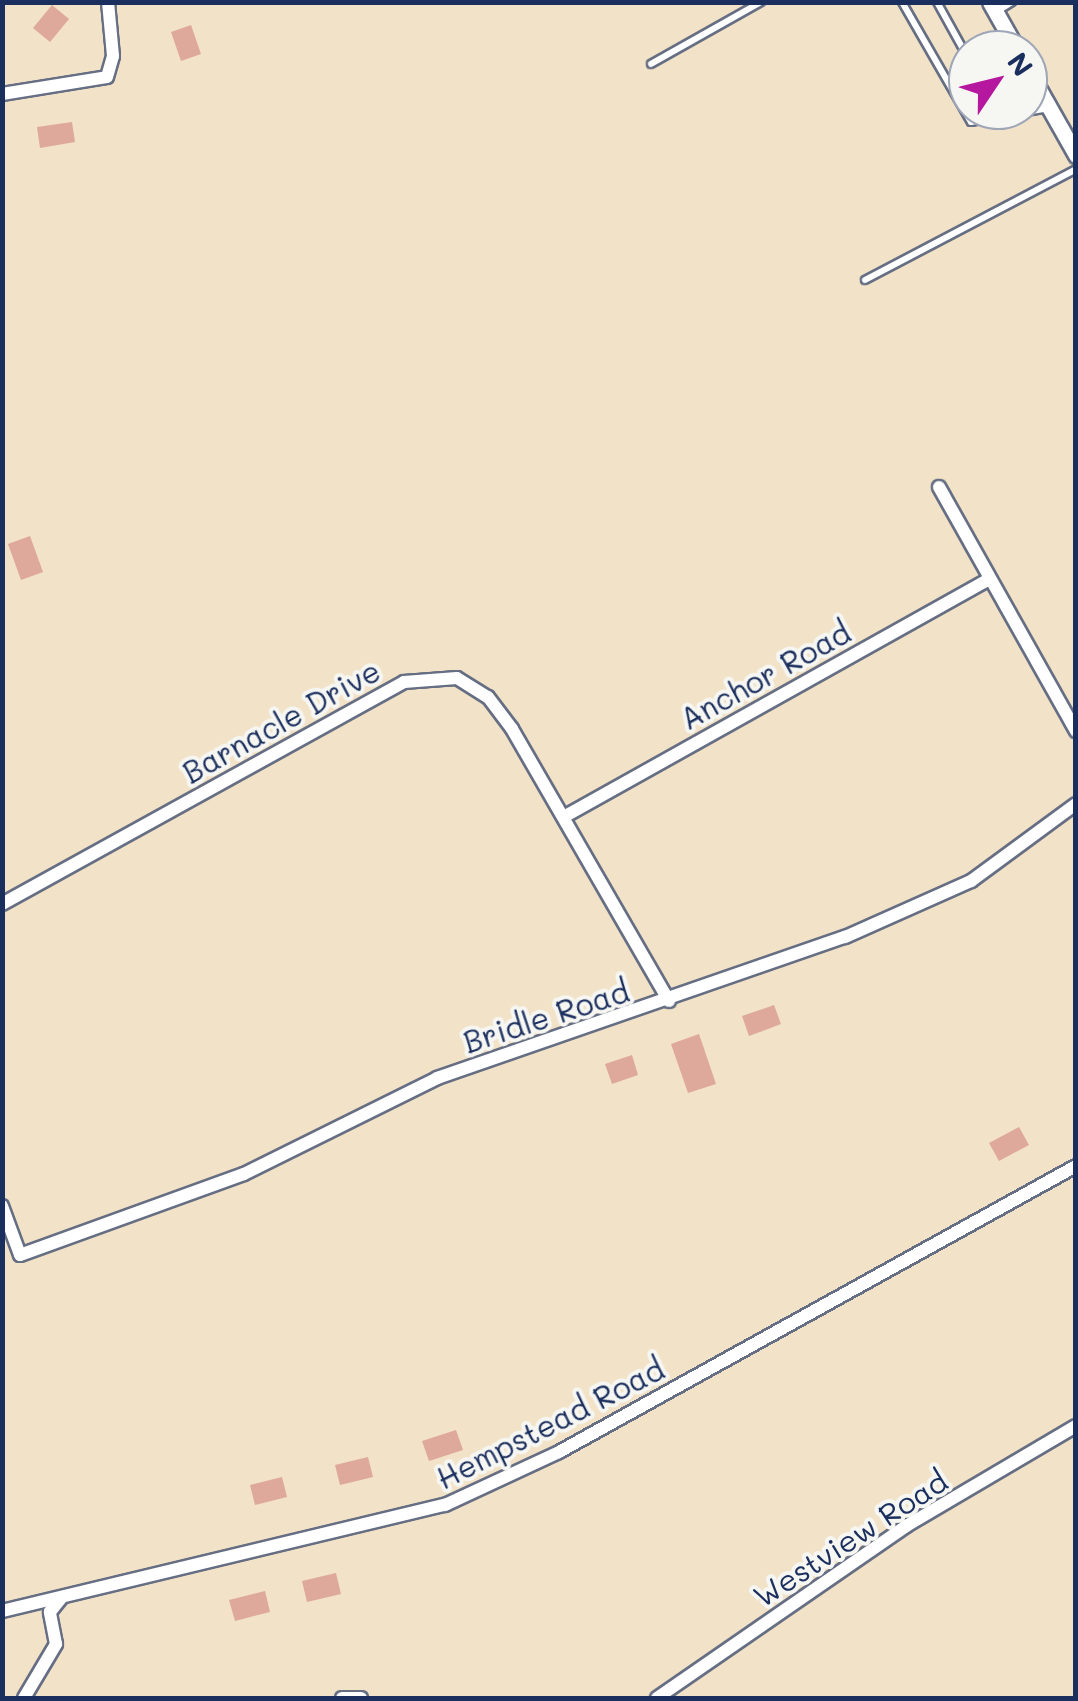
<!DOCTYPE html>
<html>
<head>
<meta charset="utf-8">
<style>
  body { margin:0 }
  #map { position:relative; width:1078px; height:1701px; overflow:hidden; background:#f2e2c7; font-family:Mali,sans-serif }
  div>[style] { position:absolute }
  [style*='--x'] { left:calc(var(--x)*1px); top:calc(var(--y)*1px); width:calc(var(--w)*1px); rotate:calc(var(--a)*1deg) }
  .building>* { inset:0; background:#dea89a }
  .roads { filter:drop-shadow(2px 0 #666e83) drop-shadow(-2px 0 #666e83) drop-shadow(0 2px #666e83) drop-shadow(0 -2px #666e83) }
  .service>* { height:6px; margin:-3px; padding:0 3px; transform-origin:3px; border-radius:3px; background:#fff }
  .minor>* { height:12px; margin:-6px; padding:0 6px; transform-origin:6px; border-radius:6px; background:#fff }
  .tertiary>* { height:15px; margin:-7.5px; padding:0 7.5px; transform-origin:7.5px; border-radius:7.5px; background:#fff }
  span { translate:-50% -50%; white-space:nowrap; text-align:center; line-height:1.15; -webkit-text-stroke:8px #f6f6f2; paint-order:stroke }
  .street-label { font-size:30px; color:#1b2f5e }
  .frame { position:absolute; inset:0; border:5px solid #1b2f5e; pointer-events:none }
  .north { position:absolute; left:948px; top:30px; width:100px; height:100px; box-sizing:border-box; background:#f6f6f2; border:2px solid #9ea6b7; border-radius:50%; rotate:55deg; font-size:28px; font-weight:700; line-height:40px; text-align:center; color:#1b2f5e }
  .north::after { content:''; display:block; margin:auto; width:35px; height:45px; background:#b5179e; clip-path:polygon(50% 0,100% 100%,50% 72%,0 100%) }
</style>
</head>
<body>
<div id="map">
  <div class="building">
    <i style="clip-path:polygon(52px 5px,69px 19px,50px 42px,33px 28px)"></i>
    <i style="clip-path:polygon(191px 25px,201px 54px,181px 61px,171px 32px)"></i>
    <i style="clip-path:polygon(72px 122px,75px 142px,40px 148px,37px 127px)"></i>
    <i style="clip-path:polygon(30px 536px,43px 572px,21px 580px,8px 544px)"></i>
    <i style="clip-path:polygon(774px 1005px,781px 1024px,749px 1036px,742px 1016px)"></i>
    <i style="clip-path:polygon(699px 1034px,716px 1084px,688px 1093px,671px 1044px)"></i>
    <i style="clip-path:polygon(632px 1055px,638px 1075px,612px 1084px,605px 1064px)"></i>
    <i style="clip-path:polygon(1019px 1127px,1029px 1145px,999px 1161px,989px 1143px)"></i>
    <i style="clip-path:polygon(456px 1430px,463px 1450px,429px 1461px,422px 1441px)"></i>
    <i style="clip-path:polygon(368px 1457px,373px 1477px,340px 1485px,335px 1465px)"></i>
    <i style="clip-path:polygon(282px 1477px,287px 1497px,255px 1505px,250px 1485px)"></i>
    <i style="clip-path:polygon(336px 1573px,341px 1594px,307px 1602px,302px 1581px)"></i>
    <i style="clip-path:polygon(265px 1591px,270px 1612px,235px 1621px,229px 1600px)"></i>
  </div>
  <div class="roads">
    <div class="service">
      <i style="--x:902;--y:2;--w:138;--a:60.1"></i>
      <i style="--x:971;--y:122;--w:79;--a:-10.2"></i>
      <i style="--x:937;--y:2;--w:64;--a:61"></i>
      <i style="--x:996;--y:12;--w:19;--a:-32"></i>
      <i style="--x:651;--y:64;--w:126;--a:-29.4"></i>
      <i style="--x:865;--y:280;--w:238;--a:-27.7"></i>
    </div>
    <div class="minor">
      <i style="--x:2;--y:94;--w:106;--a:-9.2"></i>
      <i style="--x:107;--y:77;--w:22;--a:-74"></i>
      <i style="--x:113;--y:56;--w:54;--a:-95.3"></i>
      <i style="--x:939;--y:487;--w:280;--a:60.7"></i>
      <i style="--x:567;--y:815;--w:482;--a:-29.2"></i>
      <i style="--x:2;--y:904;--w:459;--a:-28.9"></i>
      <i style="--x:404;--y:682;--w:53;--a:-4.3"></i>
      <i style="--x:457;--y:678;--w:36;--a:32"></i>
      <i style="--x:488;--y:697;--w:40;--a:53"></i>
      <i style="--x:512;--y:729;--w:314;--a:60"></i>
      <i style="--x:2;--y:1206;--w:52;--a:69.8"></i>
      <i style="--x:20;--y:1255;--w:238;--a:-19.9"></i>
      <i style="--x:244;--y:1174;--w:216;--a:-26.4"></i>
      <i style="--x:437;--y:1078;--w:432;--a:-19.1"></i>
      <i style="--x:845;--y:937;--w:138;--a:-24"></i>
      <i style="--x:971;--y:881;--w:130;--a:-36.3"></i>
      <i style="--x:2;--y:1611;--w:456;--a:-13.5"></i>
      <i style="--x:445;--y:1505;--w:126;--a:-24.9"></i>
      <i style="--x:559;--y:1452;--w:591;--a:-28.95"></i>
      <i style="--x:24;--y:1698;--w:63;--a:-59.3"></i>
      <i style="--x:56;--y:1644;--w:33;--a:-101"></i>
      <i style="--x:50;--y:1612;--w:19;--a:-51"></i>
      <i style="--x:342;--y:1698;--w:19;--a:0"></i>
      <i style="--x:657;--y:1698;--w:303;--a:-34.6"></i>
      <i style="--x:906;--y:1526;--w:197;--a:-30.5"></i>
    </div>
    <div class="tertiary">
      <i style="--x:990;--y:2;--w:55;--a:60.6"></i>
      <i style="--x:1028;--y:70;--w:98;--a:60.5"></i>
    </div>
  </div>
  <div class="street-label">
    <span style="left:765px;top:675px;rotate:-29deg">Anchor Road</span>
    <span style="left:281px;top:721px;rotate:-29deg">Barnacle Drive</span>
    <span style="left:546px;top:1016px;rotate:-18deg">Bridle Road</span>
    <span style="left:550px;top:1423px;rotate:-27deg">Hempstead Road</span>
    <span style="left:850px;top:1538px;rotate:-33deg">Westview Road</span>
  </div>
  <div class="frame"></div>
  <div class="north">N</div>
</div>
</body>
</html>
